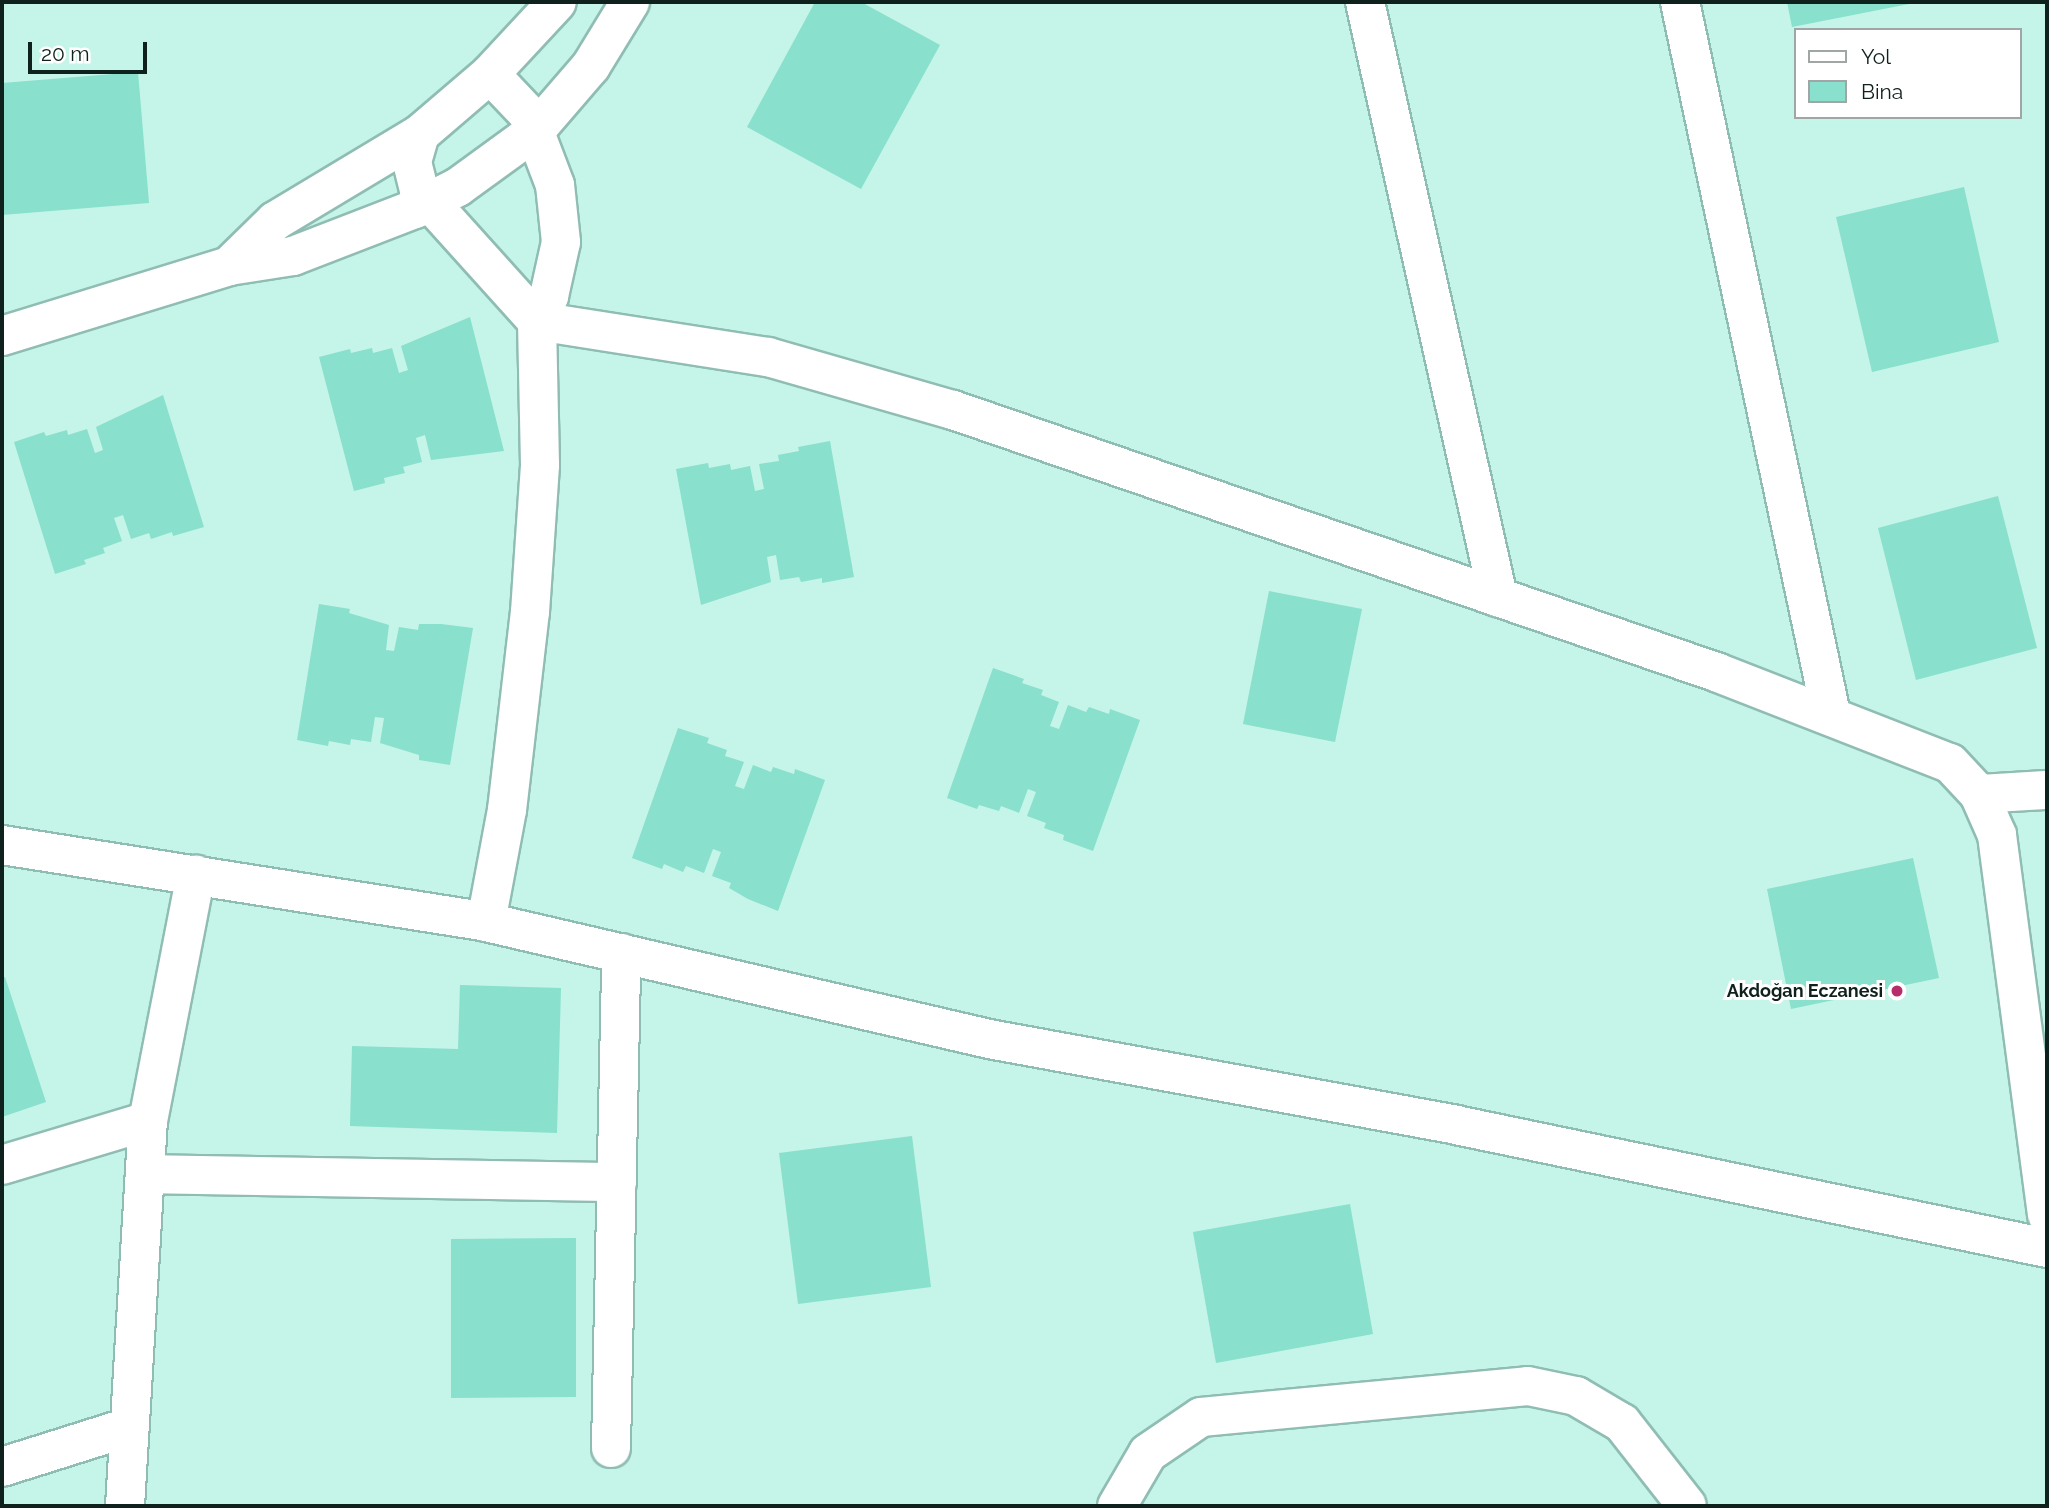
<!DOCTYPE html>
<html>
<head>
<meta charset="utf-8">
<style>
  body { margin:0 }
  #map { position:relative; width:2049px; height:1508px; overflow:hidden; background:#c5f4e9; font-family:Raleway,sans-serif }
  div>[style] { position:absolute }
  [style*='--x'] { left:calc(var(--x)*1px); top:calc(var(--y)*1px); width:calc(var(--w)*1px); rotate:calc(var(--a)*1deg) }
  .building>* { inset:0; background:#88e0cd }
  .roads { filter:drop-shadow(2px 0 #90bdb3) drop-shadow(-2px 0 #90bdb3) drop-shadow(0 2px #90bdb3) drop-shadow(0 -2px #90bdb3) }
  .minor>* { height:38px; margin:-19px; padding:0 19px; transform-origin:19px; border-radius:19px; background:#fff }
  .tertiary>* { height:38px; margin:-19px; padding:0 19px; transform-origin:19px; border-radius:19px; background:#fff }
  .dots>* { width:19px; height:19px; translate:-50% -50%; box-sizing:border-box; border:4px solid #fff; border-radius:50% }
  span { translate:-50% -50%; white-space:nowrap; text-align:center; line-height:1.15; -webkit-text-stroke:6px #fff; paint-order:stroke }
  .poi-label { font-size:18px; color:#0f211d; font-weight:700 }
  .right { translate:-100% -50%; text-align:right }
  .frame { position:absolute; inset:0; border:4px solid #0f211d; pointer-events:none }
  .legend { position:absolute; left:1794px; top:28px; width:228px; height:91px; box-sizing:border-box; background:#fff; border:2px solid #9fa6a5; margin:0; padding:9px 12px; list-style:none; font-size:21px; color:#0f211d }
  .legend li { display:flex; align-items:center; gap:14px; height:35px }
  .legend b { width:35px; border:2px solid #9fa6a5 }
  .scale { position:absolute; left:28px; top:42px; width:119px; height:32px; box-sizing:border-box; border:4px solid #0f211d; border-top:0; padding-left:9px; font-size:21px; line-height:24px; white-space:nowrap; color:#0f211d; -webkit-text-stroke:5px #fff; paint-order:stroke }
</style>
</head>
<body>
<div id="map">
  <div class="building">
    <i style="clip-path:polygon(815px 2px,861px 2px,940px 45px,861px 189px,747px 127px)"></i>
    <i style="clip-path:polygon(1787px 2px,1908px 2px,1909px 4px,1792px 27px)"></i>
    <i style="clip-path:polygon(138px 72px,149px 203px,2px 215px,2px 83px)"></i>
    <i style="clip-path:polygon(1964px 187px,1999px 342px,1872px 372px,1836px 217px)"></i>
    <i style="clip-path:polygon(470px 317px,504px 451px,431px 460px,425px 435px,416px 438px,422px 462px,403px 467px,405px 473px,384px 478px,385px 483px,354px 491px,319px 357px,350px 349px,351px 353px,372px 348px,373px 353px,392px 348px,399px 373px,408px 370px,401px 346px)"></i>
    <i style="clip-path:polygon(163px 395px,204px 527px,173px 536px,172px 532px,151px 539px,149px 533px,131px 539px,123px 515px,114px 518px,122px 541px,103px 548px,105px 553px,84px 560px,86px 564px,55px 574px,14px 442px,44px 432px,46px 436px,67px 430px,68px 435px,87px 429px,95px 453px,103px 450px,96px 427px)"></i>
    <i style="clip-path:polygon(830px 441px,854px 577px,822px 583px,822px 578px,801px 582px,799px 577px,780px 580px,776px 555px,767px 557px,771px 582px,701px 605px,676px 469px,708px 463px,709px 468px,730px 464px,731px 470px,750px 466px,755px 491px,764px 489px,759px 464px,779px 461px,778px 455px,799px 451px,798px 447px)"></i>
    <i style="clip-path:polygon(1998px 496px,2037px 648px,1916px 680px,1878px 528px)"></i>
    <i style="clip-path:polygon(1269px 591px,1362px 609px,1335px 742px,1243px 724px)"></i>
    <i style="clip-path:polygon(319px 604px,350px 609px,349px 613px,389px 625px,386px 650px,394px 651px,399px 627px,418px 630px,419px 624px,441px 624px,473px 628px,450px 765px,419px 760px,419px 755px,380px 743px,384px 718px,375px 717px,371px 742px,351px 739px,350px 745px,329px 741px,328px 746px,297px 740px)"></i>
    <i style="clip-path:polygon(993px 668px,1024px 679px,1022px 683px,1043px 690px,1041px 695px,1059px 702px,1050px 726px,1059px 729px,1068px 705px,1086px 712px,1089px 707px,1109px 714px,1110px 709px,1140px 720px,1093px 851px,1063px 840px,1064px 835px,1044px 828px,1046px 823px,1027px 816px,1036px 792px,1028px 789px,1019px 813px,1001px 806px,999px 811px,979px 805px,977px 809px,947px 798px)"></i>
    <i style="clip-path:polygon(678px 728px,709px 738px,707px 743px,727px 750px,725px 756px,744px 762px,735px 786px,744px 789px,753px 765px,771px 772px,773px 767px,794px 774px,795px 769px,825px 780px,778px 911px,748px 899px,729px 888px,731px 883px,712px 876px,721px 852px,713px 849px,704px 873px,686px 866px,683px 872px,664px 864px,662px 869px,632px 858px)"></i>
    <i style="clip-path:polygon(1913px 858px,1939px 978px,1791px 1009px,1767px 889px)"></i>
    <i style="clip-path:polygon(5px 977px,46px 1102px,2px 1117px,2px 978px)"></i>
    <i style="clip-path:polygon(460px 985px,561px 988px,557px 1133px,350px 1126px,352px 1046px,458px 1049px)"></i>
    <i style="clip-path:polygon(912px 1136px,931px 1287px,798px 1304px,779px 1153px)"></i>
    <i style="clip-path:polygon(1350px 1204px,1373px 1334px,1216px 1363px,1193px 1232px)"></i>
    <i style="clip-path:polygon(576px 1238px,576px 1397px,451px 1398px,451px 1239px)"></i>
  </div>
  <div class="roads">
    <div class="minor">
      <i style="--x:1365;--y:2;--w:610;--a:77.4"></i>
      <i style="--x:1680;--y:2;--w:728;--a:78.03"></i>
      <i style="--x:1979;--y:794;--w:68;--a:-3.4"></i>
      <i style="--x:2;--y:1165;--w:152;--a:-16.8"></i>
      <i style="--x:145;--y:1174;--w:472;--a:1"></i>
      <i style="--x:611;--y:1448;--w:495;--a:-88.8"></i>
      <i style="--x:2;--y:1467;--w:133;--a:-17.5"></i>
      <i style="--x:1117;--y:1506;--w:61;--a:-59.7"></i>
      <i style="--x:1148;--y:1453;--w:64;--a:-34.2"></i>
      <i style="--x:1201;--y:1417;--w:328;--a:-5.4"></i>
      <i style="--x:1528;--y:1386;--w:49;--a:11.8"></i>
      <i style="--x:1576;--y:1396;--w:53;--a:30.4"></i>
      <i style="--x:1622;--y:1423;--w:105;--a:51.9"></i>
    </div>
    <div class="tertiary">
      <i style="--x:420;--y:134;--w:29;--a:106"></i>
      <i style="--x:412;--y:162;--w:29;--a:76"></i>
      <i style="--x:419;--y:190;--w:176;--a:48"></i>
      <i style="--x:537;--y:321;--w:234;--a:8.9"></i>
      <i style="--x:768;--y:357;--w:192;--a:16"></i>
      <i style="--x:953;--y:410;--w:807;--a:18.95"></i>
      <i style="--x:1716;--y:672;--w:251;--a:21.3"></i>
      <i style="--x:1950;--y:763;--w:42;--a:46.9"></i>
      <i style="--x:1979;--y:794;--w:45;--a:66.3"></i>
      <i style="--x:1997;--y:835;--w:383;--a:82.5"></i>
      <i style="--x:229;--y:266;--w:64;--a:-44.4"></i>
      <i style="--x:275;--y:221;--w:169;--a:-31"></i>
      <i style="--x:420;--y:134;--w:92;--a:-40.6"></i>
      <i style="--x:490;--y:74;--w:98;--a:-47.1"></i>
      <i style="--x:2;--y:336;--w:238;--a:-17.1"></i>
      <i style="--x:229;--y:266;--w:65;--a:-8.9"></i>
      <i style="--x:293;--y:256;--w:131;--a:-21.1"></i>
      <i style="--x:415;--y:209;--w:48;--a:-27.1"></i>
      <i style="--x:458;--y:187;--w:95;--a:-36"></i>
      <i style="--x:535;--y:131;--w:86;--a:-49.3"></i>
      <i style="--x:591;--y:66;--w:75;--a:-58.6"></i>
      <i style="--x:2;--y:845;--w:490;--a:9"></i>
      <i style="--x:486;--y:922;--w:516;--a:13.09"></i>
      <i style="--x:989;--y:1039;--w:475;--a:10.4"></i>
      <i style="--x:1456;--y:1125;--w:604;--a:11.76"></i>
      <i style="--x:486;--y:922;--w:114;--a:-79.4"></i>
      <i style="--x:507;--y:810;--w:199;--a:-83.4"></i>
      <i style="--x:530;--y:612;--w:147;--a:-86.1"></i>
      <i style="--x:540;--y:465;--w:144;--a:-91.2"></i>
      <i style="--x:537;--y:321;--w:28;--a:-64"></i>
      <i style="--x:549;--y:296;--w:55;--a:-77.5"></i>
      <i style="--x:561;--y:242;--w:57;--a:-96"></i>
      <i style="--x:555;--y:185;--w:76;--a:-110.8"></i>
      <i style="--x:528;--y:114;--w:55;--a:-133.5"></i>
      <i style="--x:125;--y:1506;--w:386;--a:-86.6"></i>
      <i style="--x:148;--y:1121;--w:251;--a:-79"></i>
    </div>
  </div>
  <div class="dots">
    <i style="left:1897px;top:991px;background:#b72d6a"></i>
  </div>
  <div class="poi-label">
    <span class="right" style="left:1883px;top:991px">Akdoğan Eczanesi</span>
  </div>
  <div class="frame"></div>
  <ul class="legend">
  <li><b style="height:9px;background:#fff"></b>Yol</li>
  <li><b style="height:19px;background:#88e0cd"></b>Bina</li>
  </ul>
  <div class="scale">20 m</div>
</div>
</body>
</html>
